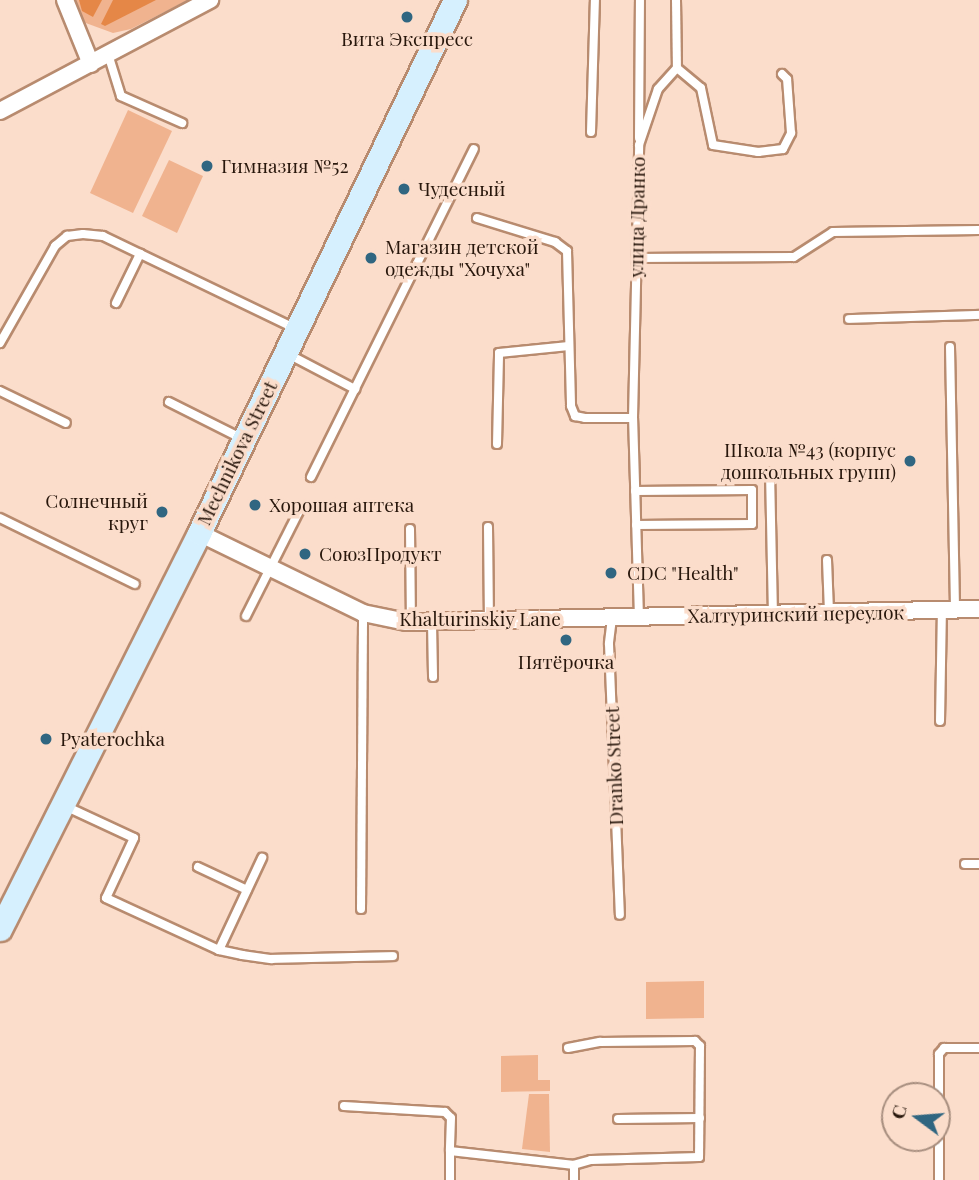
<!DOCTYPE html>
<html>
<head>
<meta charset="utf-8">
<style>
  body { margin:0 }
  #map { position:relative; width:979px; height:1180px; overflow:hidden; background:#fbddcb; font-family:"Playfair Display",serif }
  div>[style] { position:absolute }
  [style*='--x'] { left:calc(var(--x)*1px); top:calc(var(--y)*1px); width:calc(var(--w)*1px); rotate:calc(var(--a)*1deg) }
  .green>* { inset:0; background:#f0b38f }
  .forest>* { inset:0; background:#e58747 }
  .roads { filter:drop-shadow(2px 0 #b88b6f) drop-shadow(-2px 0 #b88b6f) drop-shadow(0 2px #b88b6f) drop-shadow(0 -2px #b88b6f) }
  .service>* { height:8px; margin:-4px; padding:0 4px; transform-origin:4px; border-radius:4px; background:#fff }
  .minor>* { height:16px; margin:-8px; padding:0 8px; transform-origin:8px; border-radius:8px; background:#fff }
  .secondary>* { height:23px; margin:-11.5px; padding:0 11.5px; transform-origin:11.5px; border-radius:11.5px; background:#d6f0fe }
  .dots>* { width:19px; height:19px; translate:-50% -50%; box-sizing:border-box; border:4px solid #fbddcb; border-radius:50% }
  span { translate:-50% -50%; white-space:nowrap; text-align:center; line-height:1.15; -webkit-text-stroke:7px #fbddcb; paint-order:stroke }
  .poi-label { font-size:19px; color:#28170c }
  .left { translate:0 -50%; text-align:left }
  .right { translate:-100% -50%; text-align:right }
  .street-label { font-size:19px; color:#28170c }
  .north { position:absolute; left:881px; top:1082px; width:70px; height:70px; box-sizing:border-box; background:#fbddcb; border:2px solid #a78e7f; border-radius:50%; rotate:286deg; font-size:19px; font-weight:700; line-height:28px; text-align:center; color:#28170c }
  .north::after { content:''; display:block; margin:auto; width:24px; height:32px; background:#306681; clip-path:polygon(50% 0,100% 100%,50% 72%,0 100%) }
</style>
</head>
<body>
<div id="map">
  <div class="green">
    <i style="clip-path:polygon(71px 0,188px 0,131px 29px,113px 33px,83px 22px,75px 16px)"></i>
    <i style="clip-path:polygon(128px 110px,172px 131px,133px 213px,90px 193px)"></i>
    <i style="clip-path:polygon(169px 160px,203px 176px,177px 233px,142px 216px)"></i>
    <i style="clip-path:polygon(704px 981px,704px 1018px,646px 1019px,646px 982px)"></i>
    <i style="clip-path:polygon(538px 1055px,538px 1080px,550px 1080px,550px 1091px,501px 1092px,501px 1056px)"></i>
    <i style="clip-path:polygon(529px 1094px,549px 1094px,550px 1152px,522px 1149px)"></i>
  </div>
  <div class="forest">
    <i style="clip-path:polygon(79px 0,102px 0,93px 17px,82px 11px)"></i>
    <i style="clip-path:polygon(113px 0,156px 0,105px 26px,101px 24px)"></i>
  </div>
  <div class="roads">
    <div class="service">
      <i style="--x:676;--y:0;--w:68;--a:89.2"></i>
      <i style="--x:108;--y:54;--w:44;--a:72.8"></i>
      <i style="--x:121;--y:96;--w:67;--a:23.9"></i>
      <i style="--x:591;--y:132;--w:132;--a:-88.3"></i>
      <i style="--x:639;--y:138;--w:138;--a:-89.6"></i>
      <i style="--x:477;--y:218;--w:82;--a:17.1"></i>
      <i style="--x:555;--y:242;--w:15;--a:37"></i>
      <i style="--x:567;--y:251;--w:155;--a:88.5"></i>
      <i style="--x:571;--y:406;--w:11;--a:68"></i>
      <i style="--x:575;--y:416;--w:10;--a:11"></i>
      <i style="--x:585;--y:418;--w:48;--a:0"></i>
      <i style="--x:636;--y:258;--w:158;--a:-0.4"></i>
      <i style="--x:794;--y:257;--w:46;--a:-32.7"></i>
      <i style="--x:833;--y:232;--w:146;--a:-0.8"></i>
      <i style="--x:116;--y:303;--w:55;--a:-63.9"></i>
      <i style="--x:849;--y:319;--w:130;--a:-1.8"></i>
      <i style="--x:0;--y:343;--w:112;--a:-60.4"></i>
      <i style="--x:55;--y:246;--w:16;--a:-40"></i>
      <i style="--x:67;--y:236;--w:16;--a:-7"></i>
      <i style="--x:83;--y:234;--w:20;--a:6"></i>
      <i style="--x:103;--y:236;--w:212;--a:25.7"></i>
      <i style="--x:950;--y:347;--w:263;--a:88.9"></i>
      <i style="--x:288;--y:354;--w:76;--a:27.6"></i>
      <i style="--x:0;--y:391;--w:73;--a:25.9"></i>
      <i style="--x:169;--y:402;--w:80;--a:26.6"></i>
      <i style="--x:497;--y:444;--w:91;--a:-88.7"></i>
      <i style="--x:499;--y:353;--w:70;--a:-5.7"></i>
      <i style="--x:770;--y:472;--w:143;--a:88.8"></i>
      <i style="--x:311;--y:477;--w:366;--a:-63.6"></i>
      <i style="--x:635;--y:491;--w:117;--a:-0.5"></i>
      <i style="--x:752;--y:490;--w:34;--a:90"></i>
      <i style="--x:752;--y:524;--w:116;--a:179.5"></i>
      <i style="--x:0;--y:518;--w:150;--a:26.1"></i>
      <i style="--x:488;--y:527;--w:95;--a:89.4"></i>
      <i style="--x:410;--y:529;--w:93;--a:89.4"></i>
      <i style="--x:827;--y:560;--w:53;--a:87.8"></i>
      <i style="--x:246;--y:616;--w:118;--a:-63.2"></i>
      <i style="--x:612;--y:618;--w:26;--a:97"></i>
      <i style="--x:609;--y:644;--w:271;--a:87.7"></i>
      <i style="--x:639;--y:618;--w:200;--a:-91.7"></i>
      <i style="--x:633;--y:418;--w:273;--a:-88.7"></i>
      <i style="--x:639;--y:145;--w:59;--a:-71.3"></i>
      <i style="--x:658;--y:89;--w:28;--a:-48"></i>
      <i style="--x:677;--y:68;--w:31;--a:40"></i>
      <i style="--x:701;--y:88;--w:58;--a:78.1"></i>
      <i style="--x:713;--y:145;--w:46;--a:8.8"></i>
      <i style="--x:758;--y:152;--w:25;--a:-7"></i>
      <i style="--x:783;--y:149;--w:18;--a:-63"></i>
      <i style="--x:791;--y:133;--w:54;--a:-94.2"></i>
      <i style="--x:787;--y:79;--w:7;--a:-135"></i>
      <i style="--x:432;--y:623;--w:54;--a:88.9"></i>
      <i style="--x:940;--y:721;--w:111;--a:-89"></i>
      <i style="--x:65;--y:806;--w:76;--a:24.9"></i>
      <i style="--x:134;--y:838;--w:66;--a:115"></i>
      <i style="--x:106;--y:898;--w:124;--a:24.7"></i>
      <i style="--x:219;--y:950;--w:24;--a:12"></i>
      <i style="--x:242;--y:955;--w:30;--a:8"></i>
      <i style="--x:272;--y:959;--w:121;--a:-1.4"></i>
      <i style="--x:965;--y:864;--w:14;--a:0"></i>
      <i style="--x:198;--y:867;--w:54;--a:25.1"></i>
      <i style="--x:361;--y:909;--w:296;--a:-89.6"></i>
      <i style="--x:219;--y:950;--w:102;--a:-64.9"></i>
      <i style="--x:568;--y:1048;--w:33;--a:-11"></i>
      <i style="--x:600;--y:1042;--w:95;--a:-0.6"></i>
      <i style="--x:695;--y:1041;--w:7;--a:45"></i>
      <i style="--x:700;--y:1046;--w:111;--a:90.5"></i>
      <i style="--x:699;--y:1157;--w:108;--a:178.4"></i>
      <i style="--x:591;--y:1160;--w:18;--a:164"></i>
      <i style="--x:574;--y:1165;--w:15;--a:90"></i>
      <i style="--x:344;--y:1106;--w:101;--a:3.4"></i>
      <i style="--x:445;--y:1112;--w:8;--a:45"></i>
      <i style="--x:451;--y:1118;--w:33;--a:92"></i>
      <i style="--x:450;--y:1151;--w:125;--a:6.4"></i>
      <i style="--x:618;--y:1119;--w:82;--a:-0.7"></i>
      <i style="--x:450;--y:1180;--w:29;--a:-90"></i>
      <i style="--x:939;--y:1180;--w:126;--a:-90"></i>
      <i style="--x:939;--y:1054;--w:8;--a:-50"></i>
      <i style="--x:944;--y:1048;--w:35;--a:0"></i>
    </div>
    <div class="minor">
      <i style="--x:65;--y:0;--w:69;--a:67.9"></i>
      <i style="--x:0;--y:111;--w:238;--a:-27.9"></i>
      <i style="--x:199;--y:533;--w:182;--a:26"></i>
      <i style="--x:363;--y:613;--w:45;--a:11.6"></i>
      <i style="--x:407;--y:622;--w:572;--a:-1.3"></i>
    </div>
    <div class="secondary">
      <i style="--x:0;--y:929;--w:443;--a:-63.3"></i>
      <i style="--x:199;--y:533;--w:591;--a:-64.35"></i>
    </div>
  </div>
  <div class="dots">
    <i style="left:407px;top:17px;background:#306681"></i>
    <i style="left:207px;top:166px;background:#306681"></i>
    <i style="left:404px;top:189px;background:#306681"></i>
    <i style="left:371px;top:258px;background:#306681"></i>
    <i style="left:910px;top:461px;background:#306681"></i>
    <i style="left:255px;top:505px;background:#306681"></i>
    <i style="left:162px;top:512px;background:#306681"></i>
    <i style="left:305px;top:554px;background:#306681"></i>
    <i style="left:611px;top:573px;background:#306681"></i>
    <i style="left:566px;top:640px;background:#306681"></i>
    <i style="left:46px;top:739px;background:#306681"></i>
  </div>
  <div class="poi-label">
    <span style="left:407px;top:39px">Вита Экспресс</span>
    <span class="left" style="left:221px;top:166px">Гимназия №52</span>
    <span class="left" style="left:418px;top:189px">Чудесный</span>
    <span class="left" style="left:385px;top:258px">Магазин детской<br>одежды "Хочуха"</span>
    <span class="right" style="left:896px;top:461px">Школа №43 (корпус<br>дошкольных групп)</span>
    <span class="right" style="left:148px;top:512px">Солнечный<br>круг</span>
    <span class="left" style="left:269px;top:505px">Хорошая аптека</span>
    <span class="left" style="left:319px;top:554px">СоюзПродукт</span>
    <span class="left" style="left:627px;top:573px">CDC "Health"</span>
    <span style="left:566px;top:662px">Пятёрочка</span>
    <span class="left" style="left:60px;top:739px">Pyaterochka</span>
  </div>
  <div class="street-label">
    <span style="left:637px;top:217px;rotate:-89deg">улица Дранко</span>
    <span style="left:237px;top:453px;rotate:-64deg">Mechnikova Street</span>
    <span style="left:796px;top:614px;rotate:-1deg">Халтуринский переулок</span>
    <span style="left:480px;top:619px">Khalturinskiy Lane</span>
    <span style="left:614px;top:766px;rotate:-92deg">Dranko Street</span>
  </div>
  <div class="north">С</div>
</div>
</body>
</html>
